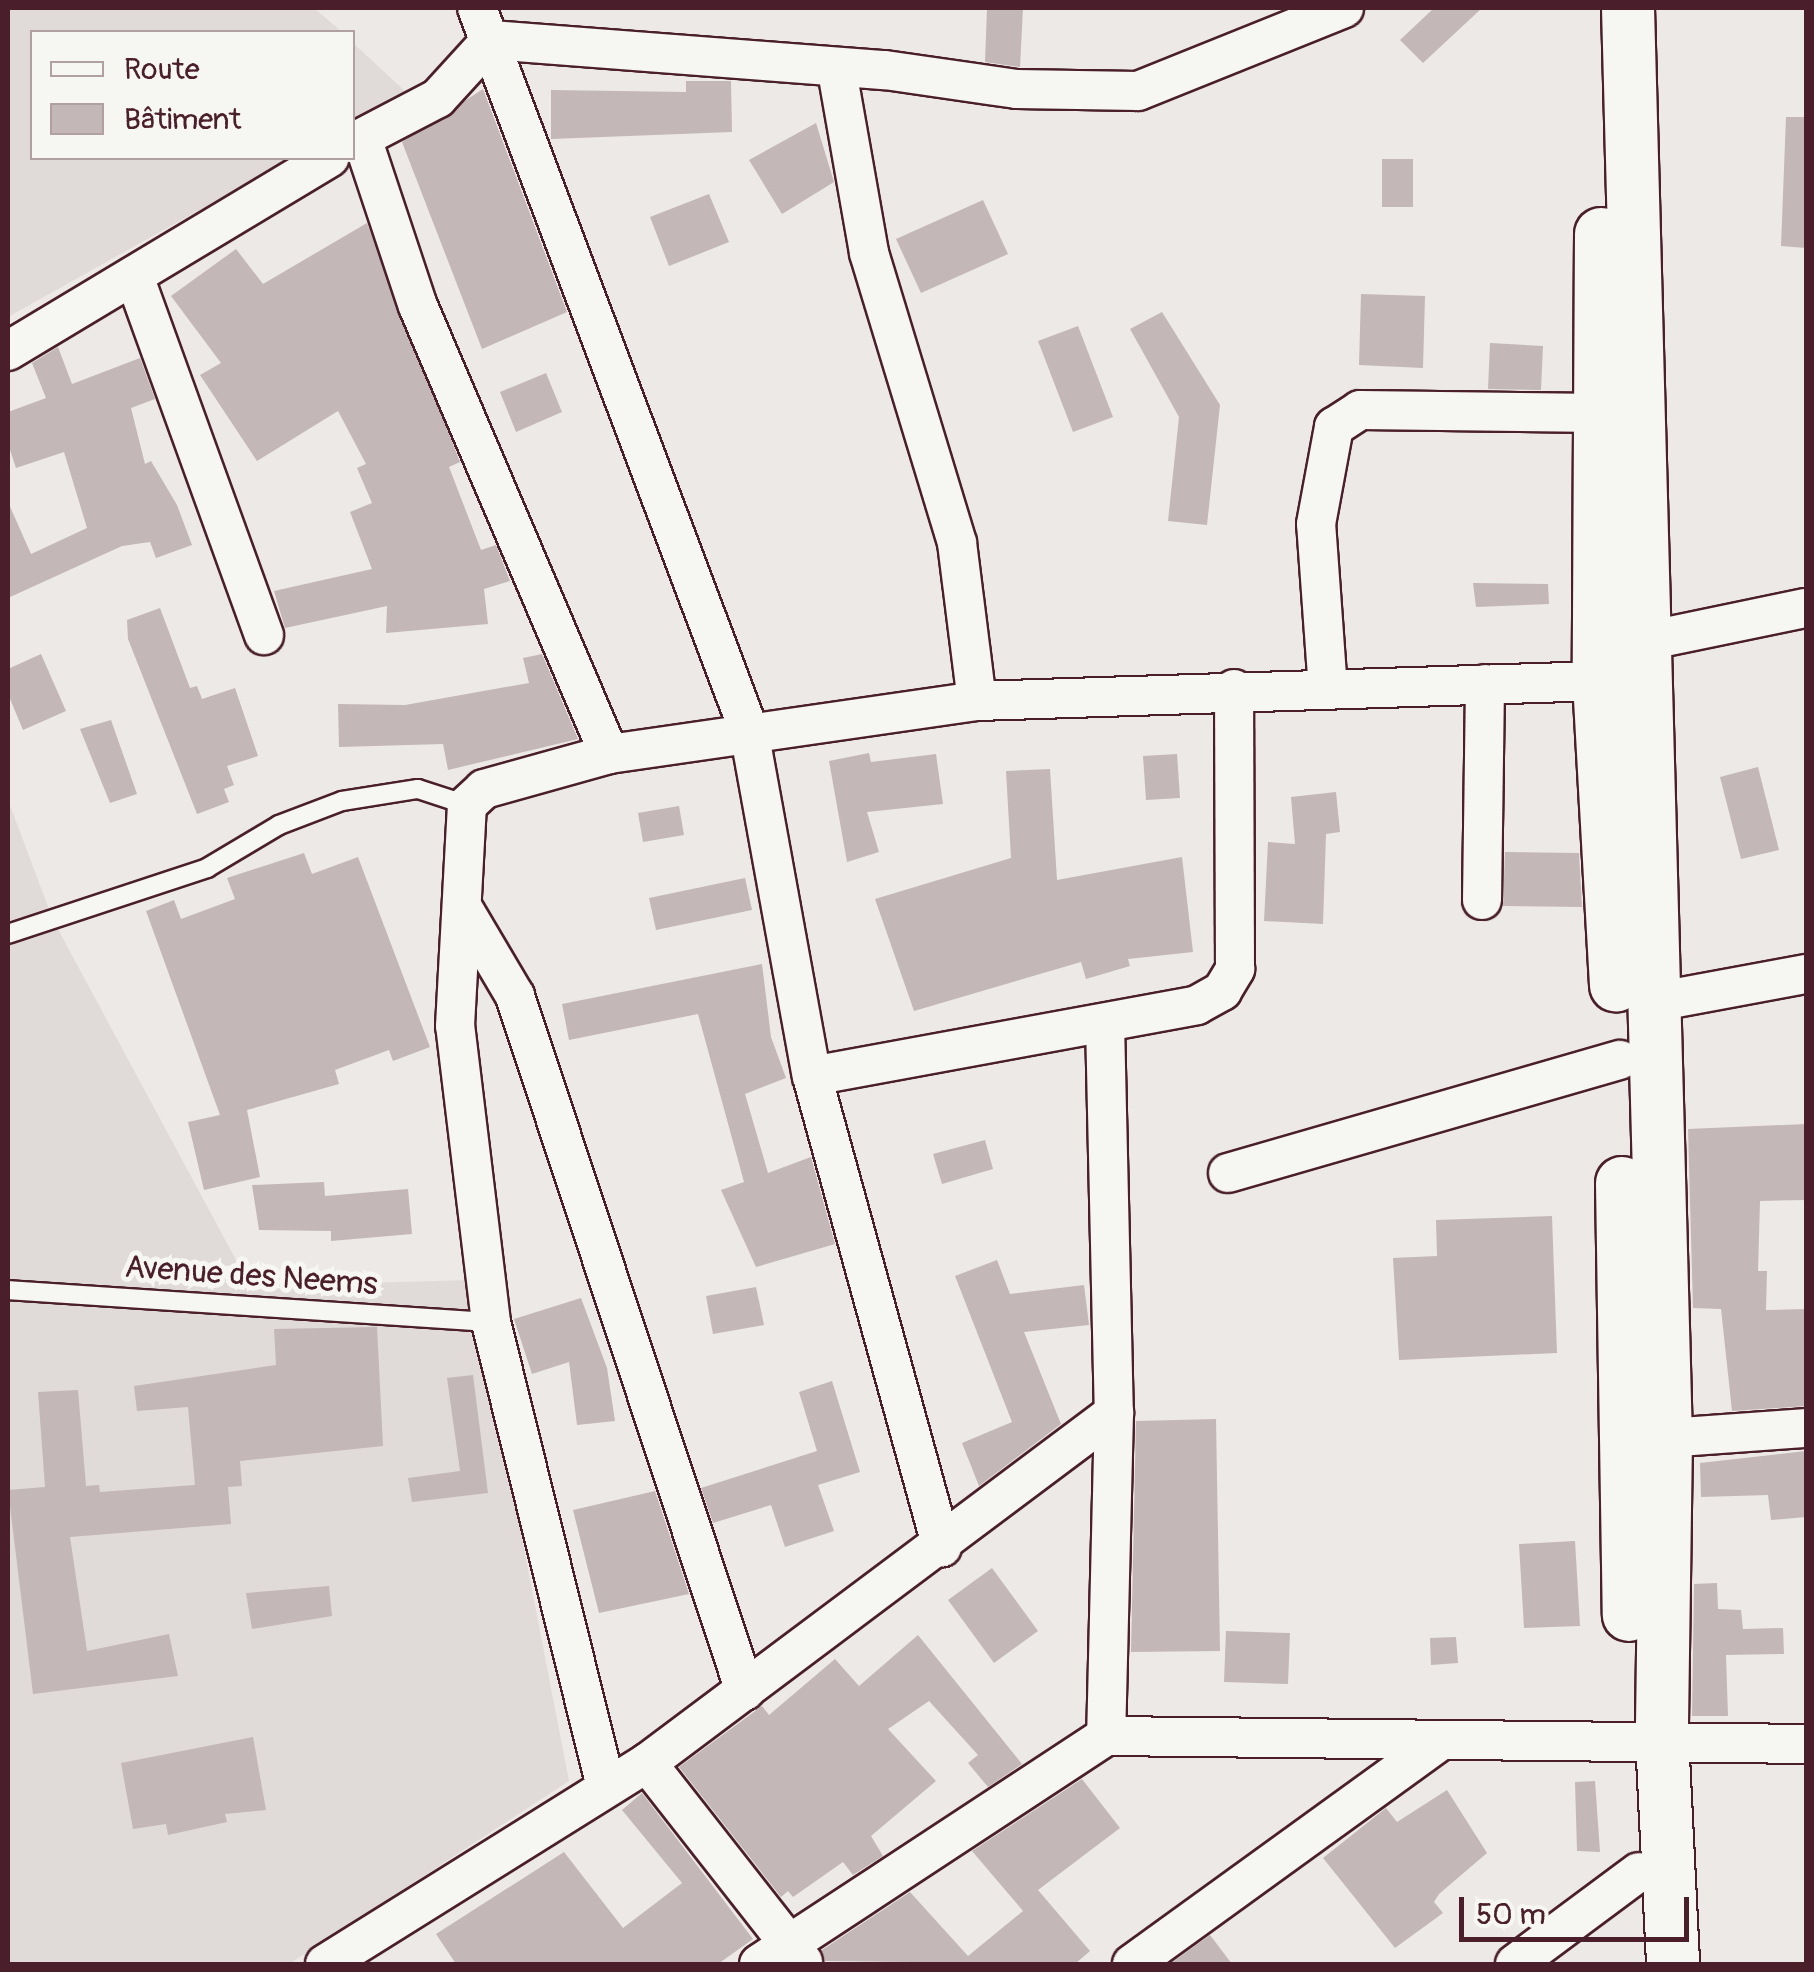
<!DOCTYPE html>
<html>
<head>
<meta charset="utf-8">
<style>
  body { margin:0 }
  #map { position:relative; width:1814px; height:1972px; overflow:hidden; background:#ece9e6; font-family:Pangolin,sans-serif }
  div>[style] { position:absolute }
  [style*='--x'] { left:calc(var(--x)*1px); top:calc(var(--y)*1px); width:calc(var(--w)*1px); rotate:calc(var(--a)*1deg) }
  .built>* { inset:0; background:#e0dad8 }
  .building>* { inset:0; background:#c4b7b7 }
  .roads { filter:drop-shadow(2px 0 #4a1f2b) drop-shadow(-2px 0 #4a1f2b) drop-shadow(0 2px #4a1f2b) drop-shadow(0 -2px #4a1f2b) }
  .lane>* { height:18px; margin:-9px; padding:0 9px; transform-origin:9px; border-radius:9px; background:#f6f6f2 }
  .street>* { height:38px; margin:-19px; padding:0 19px; transform-origin:19px; border-radius:19px; background:#f6f6f2 }
  .secondary>* { height:52px; margin:-26px; padding:0 26px; transform-origin:26px; border-radius:26px; background:#f6f6f2 }
  span { translate:-50% -50%; white-space:nowrap; text-align:center; line-height:1.15; -webkit-text-stroke:10px #f6f6f2; paint-order:stroke }
  .street-label { font-size:32px; color:#4a1f2b }
  .frame { position:absolute; inset:0; border:10px solid #4a1f2b; pointer-events:none }
  .legend { position:absolute; left:30px; top:30px; width:325px; height:130px; box-sizing:border-box; background:#f6f6f2; border:2px solid #b1a0a2; margin:0; padding:12px 18px; list-style:none; font-size:30px; color:#4a1f2b }
  .legend li { display:flex; align-items:center; gap:20px; height:50px }
  .legend b { width:50px; border:2px solid #b1a0a2 }
  .scale { position:absolute; left:1459px; top:1897px; width:230px; height:45px; box-sizing:border-box; border:5px solid #4a1f2b; border-top:0; padding-left:12px; font-size:30px; line-height:35px; white-space:nowrap; color:#4a1f2b; -webkit-text-stroke:8px #f6f6f2; paint-order:stroke }
</style>
</head>
<body>
<div id="map">
  <div class="built">
    <i style="clip-path:polygon(8px 8px,314px 8px,342px 32px,32px 32px,32px 158px,292px 158px,8px 317px)"></i>
    <i style="clip-path:polygon(352px 42px,407px 93px,353px 123px,352px 123px)"></i>
    <i style="clip-path:polygon(8px 800px,53px 920px,250px 1286px,472px 1280px,569px 1781px,289px 1964px,8px 1964px)"></i>
  </div>
  <div class="building">
    <i style="clip-path:polygon(987px 8px,1023px 8px,1020px 67px,985px 62px)"></i>
    <i style="clip-path:polygon(1434px 8px,1482px 8px,1423px 63px,1400px 40px)"></i>
    <i style="clip-path:polygon(686px 81px,731px 81px,732px 132px,551px 139px,551px 90px,686px 92px)"></i>
    <i style="clip-path:polygon(483px 89px,567px 312px,482px 349px,402px 142px)"></i>
    <i style="clip-path:polygon(1786px 117px,1806px 117px,1806px 248px,1781px 246px)"></i>
    <i style="clip-path:polygon(816px 123px,834px 182px,782px 214px,749px 160px)"></i>
    <i style="clip-path:polygon(1382px 159px,1413px 159px,1413px 207px,1382px 207px)"></i>
    <i style="clip-path:polygon(709px 194px,729px 242px,669px 266px,650px 217px)"></i>
    <i style="clip-path:polygon(983px 200px,1008px 254px,921px 293px,896px 239px)"></i>
    <i style="clip-path:polygon(367px 223px,460px 462px,449px 467px,481px 550px,496px 545px,510px 581px,484px 589px,488px 624px,386px 633px,387px 606px,285px 628px,274px 591px,372px 569px,350px 512px,372px 503px,357px 468px,366px 464px,338px 411px,257px 461px,200px 375px,221px 363px,171px 296px,236px 249px,263px 284px)"></i>
    <i style="clip-path:polygon(1361px 294px,1425px 296px,1423px 368px,1359px 365px)"></i>
    <i style="clip-path:polygon(1162px 312px,1220px 405px,1207px 525px,1168px 521px,1179px 417px,1130px 329px)"></i>
    <i style="clip-path:polygon(1078px 326px,1113px 417px,1073px 432px,1038px 341px)"></i>
    <i style="clip-path:polygon(1490px 343px,1543px 346px,1541px 390px,1488px 389px)"></i>
    <i style="clip-path:polygon(58px 347px,72px 384px,140px 358px,155px 399px,131px 408px,145px 464px,151px 461px,177px 505px,192px 545px,156px 558px,150px 542px,122px 546px,8px 598px,8px 502px,31px 554px,87px 528px,64px 452px,16px 468px,8px 444px,8px 412px,46px 398px,32px 363px)"></i>
    <i style="clip-path:polygon(546px 373px,562px 412px,516px 432px,500px 392px)"></i>
    <i style="clip-path:polygon(1473px 583px,1548px 584px,1549px 604px,1476px 607px)"></i>
    <i style="clip-path:polygon(160px 608px,190px 688px,197px 686px,202px 699px,235px 688px,258px 756px,227px 766px,234px 785px,224px 789px,229px 802px,197px 814px,128px 639px,127px 620px)"></i>
    <i style="clip-path:polygon(41px 654px,66px 711px,23px 730px,8px 694px,8px 669px)"></i>
    <i style="clip-path:polygon(542px 654px,578px 739px,448px 770px,443px 744px,339px 747px,338px 704px,405px 705px,529px 683px,523px 658px)"></i>
    <i style="clip-path:polygon(111px 720px,137px 794px,110px 803px,80px 729px)"></i>
    <i style="clip-path:polygon(869px 753px,871px 762px,936px 754px,943px 804px,867px 812px,879px 852px,847px 862px,829px 761px)"></i>
    <i style="clip-path:polygon(1177px 754px,1180px 798px,1146px 800px,1143px 756px)"></i>
    <i style="clip-path:polygon(1758px 767px,1779px 850px,1741px 859px,1720px 777px)"></i>
    <i style="clip-path:polygon(1050px 769px,1057px 880px,1182px 857px,1193px 952px,1128px 959px,1130px 966px,1086px 979px,1081px 962px,914px 1011px,875px 899px,1011px 858px,1006px 771px)"></i>
    <i style="clip-path:polygon(1336px 792px,1340px 832px,1326px 834px,1323px 924px,1264px 921px,1268px 842px,1295px 844px,1291px 797px)"></i>
    <i style="clip-path:polygon(679px 806px,684px 835px,643px 842px,638px 813px)"></i>
    <i style="clip-path:polygon(1505px 852px,1579px 853px,1582px 907px,1503px 906px)"></i>
    <i style="clip-path:polygon(304px 853px,312px 874px,358px 857px,430px 1047px,393px 1061px,389px 1050px,335px 1070px,339px 1084px,247px 1110px,260px 1177px,204px 1190px,188px 1122px,220px 1115px,146px 911px,174px 900px,181px 919px,235px 899px,227px 878px)"></i>
    <i style="clip-path:polygon(745px 878px,752px 910px,656px 930px,649px 898px)"></i>
    <i style="clip-path:polygon(762px 964px,771px 1037px,786px 1078px,745px 1094px,768px 1173px,811px 1157px,835px 1244px,756px 1267px,721px 1190px,744px 1182px,698px 1014px,569px 1040px,562px 1004px)"></i>
    <i style="clip-path:polygon(1806px 1124px,1806px 1200px,1760px 1201px,1758px 1271px,1767px 1271px,1766px 1310px,1806px 1309px,1806px 1406px,1732px 1411px,1721px 1309px,1693px 1308px,1688px 1129px)"></i>
    <i style="clip-path:polygon(985px 1140px,993px 1169px,942px 1184px,933px 1154px)"></i>
    <i style="clip-path:polygon(324px 1182px,325px 1196px,408px 1189px,412px 1234px,331px 1241px,331px 1231px,259px 1230px,252px 1185px)"></i>
    <i style="clip-path:polygon(1552px 1216px,1557px 1353px,1399px 1360px,1393px 1258px,1437px 1256px,1436px 1220px)"></i>
    <i style="clip-path:polygon(997px 1260px,1010px 1294px,1084px 1285px,1089px 1325px,1024px 1332px,1061px 1424px,979px 1486px,962px 1443px,1012px 1422px,955px 1276px)"></i>
    <i style="clip-path:polygon(756px 1287px,764px 1325px,713px 1334px,706px 1296px)"></i>
    <i style="clip-path:polygon(581px 1298px,607px 1368px,615px 1421px,577px 1425px,569px 1362px,532px 1374px,514px 1319px)"></i>
    <i style="clip-path:polygon(377px 1327px,383px 1446px,240px 1461px,242px 1486px,228px 1487px,231px 1524px,70px 1537px,87px 1651px,169px 1634px,178px 1676px,33px 1694px,8px 1490px,45px 1487px,38px 1392px,78px 1390px,86px 1486px,99px 1485px,100px 1492px,195px 1485px,188px 1407px,137px 1411px,134px 1386px,276px 1365px,274px 1329px)"></i>
    <i style="clip-path:polygon(473px 1375px,488px 1493px,412px 1502px,408px 1478px,460px 1471px,447px 1378px)"></i>
    <i style="clip-path:polygon(832px 1381px,860px 1472px,818px 1485px,834px 1531px,785px 1547px,771px 1505px,713px 1523px,701px 1488px,817px 1451px,799px 1392px)"></i>
    <i style="clip-path:polygon(1216px 1419px,1220px 1651px,1131px 1652px,1136px 1421px)"></i>
    <i style="clip-path:polygon(1806px 1451px,1806px 1517px,1771px 1520px,1768px 1495px,1701px 1497px,1700px 1463px)"></i>
    <i style="clip-path:polygon(655px 1491px,689px 1594px,599px 1613px,573px 1510px)"></i>
    <i style="clip-path:polygon(1575px 1541px,1580px 1626px,1524px 1628px,1519px 1544px)"></i>
    <i style="clip-path:polygon(992px 1568px,1038px 1631px,994px 1663px,948px 1600px)"></i>
    <i style="clip-path:polygon(1717px 1583px,1718px 1609px,1741px 1610px,1743px 1629px,1783px 1628px,1784px 1654px,1726px 1655px,1728px 1716px,1692px 1716px,1694px 1584px)"></i>
    <i style="clip-path:polygon(329px 1586px,332px 1616px,252px 1629px,246px 1593px)"></i>
    <i style="clip-path:polygon(1226px 1631px,1290px 1633px,1288px 1684px,1224px 1682px)"></i>
    <i style="clip-path:polygon(918px 1635px,1022px 1764px,988px 1787px,968px 1763px,978px 1755px,929px 1701px,888px 1729px,936px 1781px,871px 1836px,883px 1856px,853px 1875px,843px 1862px,793px 1897px,788px 1891px,781px 1897px,679px 1767px,762px 1706px,769px 1715px,835px 1659px,859px 1686px)"></i>
    <i style="clip-path:polygon(1456px 1637px,1458px 1663px,1431px 1665px,1430px 1638px)"></i>
    <i style="clip-path:polygon(253px 1737px,266px 1810px,225px 1814px,227px 1822px,168px 1835px,166px 1824px,133px 1829px,121px 1763px)"></i>
    <i style="clip-path:polygon(1082px 1779px,1120px 1828px,1038px 1890px,1090px 1951px,1075px 1964px,825px 1961px,822px 1950px,910px 1892px,968px 1956px,1023px 1911px,972px 1851px)"></i>
    <i style="clip-path:polygon(1595px 1781px,1600px 1852px,1577px 1851px,1575px 1782px)"></i>
    <i style="clip-path:polygon(1447px 1790px,1487px 1853px,1439px 1894px,1434px 1902px,1443px 1913px,1395px 1948px,1323px 1858px,1386px 1808px,1397px 1822px)"></i>
    <i style="clip-path:polygon(642px 1793px,753px 1939px,718px 1964px,456px 1964px,436px 1934px,564px 1852px,623px 1928px,682px 1883px,622px 1810px)"></i>
    <i style="clip-path:polygon(1210px 1935px,1232px 1964px,1170px 1964px)"></i>
  </div>
  <div class="roads">
    <div class="lane">
      <i style="--x:8;--y:934;--w:210;--a:-18.3"></i>
      <i style="--x:207;--y:868;--w:84;--a:-30.8"></i>
      <i style="--x:279;--y:825;--w:67;--a:-20.9"></i>
      <i style="--x:342;--y:801;--w:77;--a:-9"></i>
      <i style="--x:418;--y:789;--w:52;--a:18.1"></i>
      <i style="--x:8;--y:1290;--w:484;--a:3.8"></i>
    </div>
    <div class="street">
      <i style="--x:477;--y:8;--w:772;--a:69.38"></i>
      <i style="--x:749;--y:731;--w:351;--a:79.7"></i>
      <i style="--x:812;--y:1076;--w:489;--a:74.6"></i>
      <i style="--x:837;--y:71;--w:185;--a:80"></i>
      <i style="--x:869;--y:253;--w:303;--a:73.1"></i>
      <i style="--x:957;--y:543;--w:159;--a:82.8"></i>
      <i style="--x:362;--y:138;--w:177;--a:71.6"></i>
      <i style="--x:418;--y:306;--w:487;--a:66.9"></i>
      <i style="--x:352;--y:143;--w:97;--a:-27.6"></i>
      <i style="--x:438;--y:98;--w:79;--a:-47.6"></i>
      <i style="--x:491;--y:40;--w:395;--a:4.4"></i>
      <i style="--x:885;--y:70;--w:133;--a:8.2"></i>
      <i style="--x:1017;--y:89;--w:121;--a:0.9"></i>
      <i style="--x:1138;--y:91;--w:222;--a:-21.9"></i>
      <i style="--x:134;--y:276;--w:382;--a:70.1"></i>
      <i style="--x:8;--y:351;--w:375;--a:-31"></i>
      <i style="--x:1328;--y:690;--w:166;--a:-94.1"></i>
      <i style="--x:1316;--y:524;--w:99;--a:-79.5"></i>
      <i style="--x:1334;--y:427;--w:31;--a:-33"></i>
      <i style="--x:1360;--y:410;--w:240;--a:0.7"></i>
      <i style="--x:1482;--y:900;--w:216;--a:-89.2"></i>
      <i style="--x:463;--y:908;--w:102;--a:59.4"></i>
      <i style="--x:515;--y:996;--w:732;--a:71.69"></i>
      <i style="--x:1649;--y:1003;--w:160;--a:-10.5"></i>
      <i style="--x:1105;--y:1023;--w:390;--a:88.7"></i>
      <i style="--x:1114;--y:1413;--w:323;--a:91.4"></i>
      <i style="--x:812;--y:1076;--w:391;--a:-10.4"></i>
      <i style="--x:1197;--y:1005;--w:29;--a:-29"></i>
      <i style="--x:1222;--y:991;--w:26;--a:-59"></i>
      <i style="--x:1235;--y:969;--w:280;--a:-90.2"></i>
      <i style="--x:1228;--y:1173;--w:408;--a:-16.1"></i>
      <i style="--x:1666;--y:1438;--w:140;--a:-4.1"></i>
      <i style="--x:647;--y:1763;--w:253;--a:51.9"></i>
      <i style="--x:606;--y:1787;--w:479;--a:-103.9"></i>
      <i style="--x:491;--y:1322;--w:298;--a:-96.9"></i>
      <i style="--x:455;--y:1026;--w:221;--a:-86.9"></i>
      <i style="--x:467;--y:805;--w:23;--a:-43"></i>
      <i style="--x:484;--y:789;--w:130;--a:-15.6"></i>
      <i style="--x:609;--y:754;--w:372;--a:-8.2"></i>
      <i style="--x:977;--y:701;--w:622;--a:-1.84"></i>
      <i style="--x:1599;--y:681;--w:62;--a:-40.4"></i>
      <i style="--x:1646;--y:641;--w:163;--a:-11.7"></i>
      <i style="--x:325;--y:1964;--w:380;--a:-32"></i>
      <i style="--x:647;--y:1763;--w:584;--a:-36.85"></i>
      <i style="--x:759;--y:1964;--w:415;--a:-33.3"></i>
      <i style="--x:1106;--y:1736;--w:700;--a:0.65"></i>
      <i style="--x:1132;--y:1964;--w:377;--a:-35.9"></i>
      <i style="--x:1515;--y:1964;--w:154;--a:-36.6"></i>
    </div>
    <div class="secondary">
      <i style="--x:1628;--y:8;--w:1431;--a:88.48"></i>
      <i style="--x:1666;--y:1438;--w:299;--a:90.8"></i>
      <i style="--x:1662;--y:1737;--w:227;--a:87.2"></i>
      <i style="--x:1601;--y:234;--w:447;--a:90.3"></i>
      <i style="--x:1599;--y:681;--w:305;--a:86.8"></i>
      <i style="--x:1622;--y:1183;--w:432;--a:89.1"></i>
    </div>
  </div>
  <div class="street-label">
    <span style="left:251px;top:1276px;rotate:4deg">Avenue des Neems</span>
  </div>
  <div class="frame"></div>
  <ul class="legend">
  <li><b style="height:12px;background:#f6f6f2"></b>Route</li>
  <li><b style="height:28px;background:#c4b7b7"></b>Bâtiment</li>
  </ul>
  <div class="scale">50 m</div>
</div>
</body>
</html>
